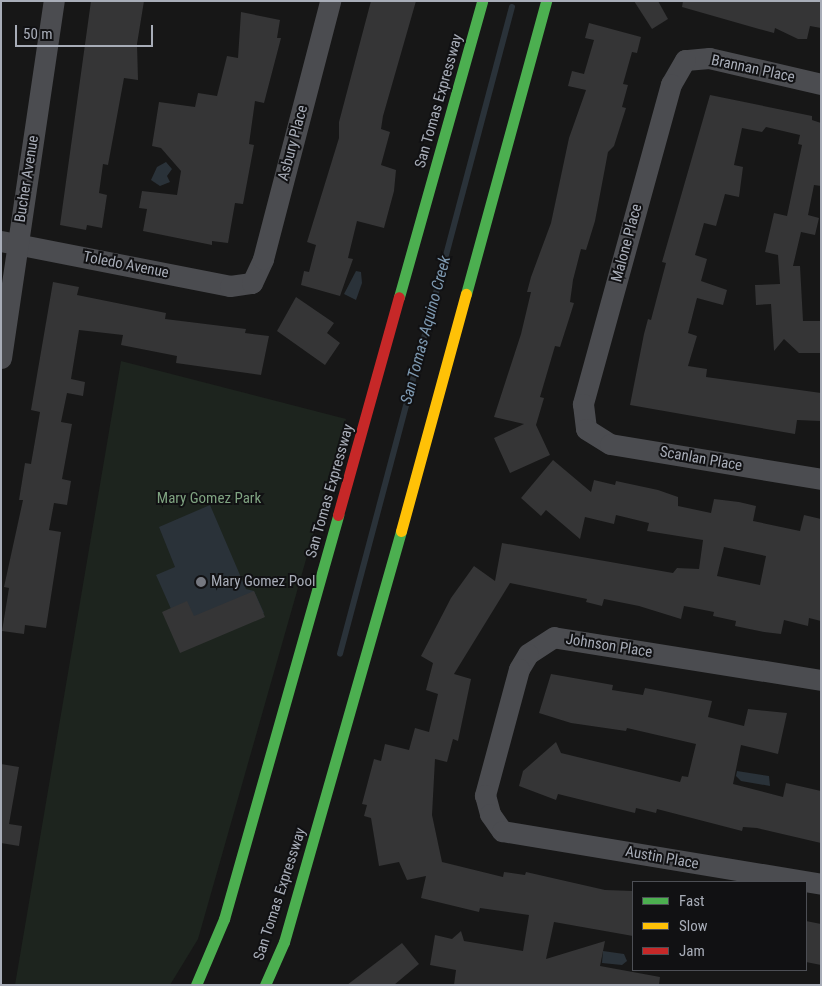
<!DOCTYPE html>
<html>
<head>
<meta charset="utf-8">
<style>
  body { margin:0 }
  #map { position:relative; width:822px; height:986px; overflow:hidden; background:#171717; font-family:"Roboto Condensed",sans-serif }
  div>[style] { position:absolute }
  [style*='--x'] { left:calc(var(--x)*1px); top:calc(var(--y)*1px); width:calc(var(--w)*1px); rotate:calc(var(--a)*1deg) }
  .green>* { inset:0; background:#1d241e }
  .water>* { inset:0; background:#2a3239 }
  .stream>* { height:5.5px; margin:-2.75px; padding:0 2.75px; transform-origin:2.75px; border-radius:2.75px; background:#2a3239 }
  .building>* { inset:0; background:#353536 }
  .street>* { height:21px; margin:-10.5px; padding:0 10.5px; transform-origin:10.5px; border-radius:10.5px; background:#4b4c50 }
  .fast>* { height:11px; margin:-5.5px; padding:0 5.5px; transform-origin:5.5px; border-radius:5.5px; background:#4caf50 }
  .slow>* { height:11px; margin:-5.5px; padding:0 5.5px; transform-origin:5.5px; border-radius:5.5px; background:#ffc107 }
  .jam>* { height:11px; margin:-5.5px; padding:0 5.5px; transform-origin:5.5px; border-radius:5.5px; background:#c62828 }
  .dots>* { width:14px; height:14px; translate:-50% -50%; box-sizing:border-box; border:2px solid #111113; border-radius:50% }
  span { translate:-50% -50%; white-space:nowrap; text-align:center; line-height:1.15; -webkit-text-stroke:4px #111113; paint-order:stroke }
  .street-label { font-size:15px; color:#a8adb8 }
  .park-label { font-size:15px; color:#7fa381 }
  .poi-label { font-size:15px; color:#a8adb8 }
  .left { translate:0 -50%; text-align:left }
  .water-label { font-size:16px; color:#7f9bb3; font-style:italic }
  .frame { position:absolute; inset:0; border:2px solid #a8adb8; pointer-events:none }
  .legend { position:absolute; left:632px; top:881px; width:175px; height:90px; box-sizing:border-box; background:#111113; border:1px solid #4d4f55; margin:0; padding:6px 9px; list-style:none; font-size:15px; color:#a8adb8 }
  .legend li { display:flex; align-items:center; gap:10px; height:25px }
  .legend b { width:25px; border:1px solid #4d4f55 }
  .scale { position:absolute; left:15px; top:25px; width:138px; height:22px; box-sizing:border-box; border:2px solid #a8adb8; border-top:0; padding-left:6px; font-size:15px; line-height:18px; white-space:nowrap; color:#a8adb8; -webkit-text-stroke:4px #111113; paint-order:stroke }
</style>
</head>
<body>
<div id="map">
  <div class="green">
    <i style="clip-path:polygon(121px 361px,346px 419px,198px 939px,170px 985px,15px 985px)"></i>
  </div>
  <div class="water">
    <i style="clip-path:polygon(166px 162px,172px 169px,167px 176px,170px 182px,160px 186px,151px 180px,157px 167px)"></i>
    <i style="clip-path:polygon(356px 271px,361px 272px,362px 283px,356px 300px,344px 294px)"></i>
    <i style="clip-path:polygon(210px 505px,246px 589px,254px 591px,264px 613px,187px 645px,156px 575px,175px 567px,159px 527px)"></i>
    <i style="clip-path:polygon(737px 771px,769px 776px,770px 786px,741px 781px,736px 776px)"></i>
    <i style="clip-path:polygon(603px 951px,624px 954px,627px 961px,622px 965px,602px 963px)"></i>
  </div>
  <div class="stream">
    <i style="--x:340;--y:654;--w:669;--a:-75.11"></i>
  </div>
  <div class="building">
    <i style="clip-path:polygon(91px 1px,144px 1px,137px 44px,138px 80px,124px 78px,108px 165px,103px 164px,99px 193px,107px 195px,102px 228px,87px 225px,86px 230px,60px 225px)"></i>
    <i style="clip-path:polygon(371px 1px,416px 1px,383px 116px,381px 129px,390px 132px,381px 165px,396px 170px,394px 191px,384px 228px,357px 221px,348px 258px,353px 259px,340px 296px,301px 285px,304px 271px,309px 272px,316px 245px,307px 242px,339px 138px,339px 122px)"></i>
    <i style="clip-path:polygon(634px 1px,658px 1px,668px 19px,652px 29px)"></i>
    <i style="clip-path:polygon(683px 1px,821px 1px,821px 28px,810px 26px,807px 39px,798px 39px,775px 28px,774px 33px,759px 29px,682px 7px)"></i>
    <i style="clip-path:polygon(241px 12px,280px 20px,277px 38px,281px 38px,264px 103px,255px 101px,249px 144px,254px 145px,243px 204px,235px 203px,228px 243px,212px 241px,212px 245px,143px 231px,147px 209px,139px 208px,142px 191px,177px 195px,181px 171px,161px 148px,152px 146px,159px 102px,195px 107px,198px 93px,217px 96px,227px 56px,238px 58px)"></i>
    <i style="clip-path:polygon(589px 23px,641px 37px,637px 53px,632px 52px,623px 84px,628px 85px,622px 107px,626px 108px,614px 146px,608px 152px,595px 221px,586px 250px,581px 249px,573px 280px,570px 302px,574px 303px,569px 319px,560px 347px,555px 346px,540px 397px,544px 398px,536px 425px,550px 455px,510px 473px,494px 438px,524px 424px,494px 417px,521px 334px,531px 292px,527px 292px,531px 277px,551px 223px,569px 138px,586px 90px,568px 86px,572px 71px,584px 74px,594px 40px,585px 38px)"></i>
    <i style="clip-path:polygon(710px 95px,812px 116px,812px 120px,821px 123px,821px 186px,814px 185px,808px 215px,819px 218px,815px 235px,801px 232px,793px 266px,800px 266px,803px 321px,821px 321px,821px 353px,799px 353px,784px 339px,774px 351px,771px 304px,756px 305px,755px 285px,780px 284px,778px 255px,765px 252px,774px 213px,787px 216px,802px 145px,798px 144px,800px 135px,766px 127px,762px 132px,742px 128px,734px 165px,743px 167px,739px 197px,725px 194px,716px 226px,704px 223px,695px 255px,707px 259px,701px 281px,727px 290px,723px 305px,697px 298px,688px 333px,697px 336px,688px 366px,707px 369px,706px 377px,821px 393px,821px 421px,797px 420px,795px 434px,630px 405px,644px 334px,648px 319px,651px 320px,666px 263px,662px 262px)"></i>
    <i style="clip-path:polygon(53px 282px,79px 287px,77px 295px,166px 313px,165px 319px,246px 329px,245px 333px,269px 336px,261px 375px,176px 363px,177px 356px,121px 345px,123px 335px,79px 330px,71px 379px,85px 382px,83px 396px,67px 393px,61px 422px,72px 424px,62px 479px,71px 481px,67px 505px,54px 503px,49px 530px,61px 532px,46px 628px,25px 625px,24px 634px,2px 631px,9px 588px,4px 587px,23px 500px,19px 500px,25px 463px,31px 464px,40px 412px,31px 410px)"></i>
    <i style="clip-path:polygon(296px 297px,334px 323px,327px 333px,340px 343px,325px 365px,277px 331px)"></i>
    <i style="clip-path:polygon(evenodd,553px 460px,591px 492px,594px 480px,615px 485px,616px 481px,658px 490px,678px 497px,678px 506px,711px 513px,714px 499px,739px 502px,756px 506px,753px 521px,800px 531px,804px 515px,821px 519px,821px 621px,809px 618px,808px 626px,784px 620px,781px 634px,764px 632px,735px 626px,736px 621px,713px 616px,714px 612px,684px 606px,681px 619px,639px 606px,604px 599px,602px 606px,586px 602px,587px 599px,510px 583px,454px 674px,471px 679px,458px 741px,453px 739px,447px 762px,435px 759px,432px 815px,442px 862px,503px 877px,504px 872px,525px 875px,526px 872px,605px 890px,633px 891px,633px 936px,554px 922px,546px 959px,605px 941px,600px 966px,660px 977px,659px 985px,454px 985px,456px 970px,430px 965px,435px 935px,452px 939px,461px 931px,464px 941px,523px 951px,529px 915px,480px 908px,479px 912px,421px 898px,426px 876px,407px 880px,399px 862px,379px 866px,371px 818px,364px 816px,367px 805px,362px 804px,374px 759px,381px 761px,385px 744px,409px 750px,415px 728px,429px 732px,438px 694px,426px 690px,433px 663px,421px 656px,451px 598px,474px 566px,495px 581px,502px 543px,673px 573px,677px 568px,699px 569px,703px 540px,647px 531px,649px 523px,616px 515px,614px 524px,585px 517px,580px 539px,546px 510px,541px 516px,521px 498px,553px 460px,724px 547px,766px 556px,760px 585px,717px 576px,724px 547px)"></i>
    <i style="clip-path:polygon(254px 591px,265px 617px,180px 653px,162px 612px,187px 601px,194px 616px)"></i>
    <i style="clip-path:polygon(551px 674px,613px 685px,612px 690px,643px 695px,645px 688px,712px 701px,708px 717px,744px 726px,748px 709px,787px 713px,778px 754px,741px 745px,733px 784px,783px 797px,786px 783px,821px 791px,821px 843px,757px 828px,743px 827px,742px 831px,657px 809px,656px 813px,636px 808px,635px 813px,558px 794px,556px 800px,519px 786px,523px 771px,556px 742px,561px 753px,680px 782px,682px 776px,688px 777px,696px 744px,627px 728px,626px 731px,571px 723px,539px 713px)"></i>
    <i style="clip-path:polygon(1px 764px,19px 767px,9px 824px,22px 826px,19px 846px,1px 843px)"></i>
    <i style="clip-path:polygon(806px 921px,821px 924px,821px 965px,806px 962px)"></i>
    <i style="clip-path:polygon(402px 943px,419px 964px,394px 985px,347px 985px)"></i>
  </div>
  <div class="street">
    <i style="--x:821;--y:84;--w:115;--a:-166.9"></i>
    <i style="--x:709;--y:58;--w:24;--a:175"></i>
    <i style="--x:685;--y:60;--w:28;--a:120"></i>
    <i style="--x:671;--y:84;--w:332;--a:105.4"></i>
    <i style="--x:583;--y:404;--w:25;--a:83"></i>
    <i style="--x:586;--y:429;--w:28;--a:32"></i>
    <i style="--x:610;--y:444;--w:214;--a:9.4"></i>
    <i style="--x:1;--y:241;--w:233;--a:11.1"></i>
    <i style="--x:230;--y:286;--w:22;--a:-8"></i>
    <i style="--x:252;--y:283;--w:26;--a:-65"></i>
    <i style="--x:263;--y:259;--w:267;--a:-75.4"></i>
    <i style="--x:1;--y:358;--w:361;--a:-81.6"></i>
    <i style="--x:821;--y:680;--w:270;--a:-170.9"></i>
    <i style="--x:554;--y:637;--w:31;--a:147"></i>
    <i style="--x:528;--y:654;--w:17;--a:121"></i>
    <i style="--x:519;--y:669;--w:131;--a:105.1"></i>
    <i style="--x:485;--y:795;--w:20;--a:75"></i>
    <i style="--x:490;--y:814;--w:21;--a:55"></i>
    <i style="--x:502;--y:831;--w:323;--a:9.4"></i>
  </div>
  <div class="fast">
    <i style="--x:466;--y:294;--w:304;--a:-74.7"></i>
    <i style="--x:399;--y:297;--w:307;--a:-74.3"></i>
    <i style="--x:196;--y:985;--w:72;--a:-67"></i>
    <i style="--x:224;--y:919;--w:420;--a:-74.2"></i>
    <i style="--x:265;--y:985;--w:47;--a:-66.2"></i>
    <i style="--x:284;--y:942;--w:427;--a:-74.1"></i>
  </div>
  <div class="slow">
    <i style="--x:401;--y:531;--w:246;--a:-74.7"></i>
  </div>
  <div class="jam">
    <i style="--x:338;--y:515;--w:226;--a:-74.4"></i>
  </div>
  <div class="dots">
    <i style="left:201px;top:582px;background:#757880"></i>
  </div>
  <div class="street-label">
    <span style="left:753px;top:69px;rotate:12deg">Brannan Place</span>
    <span style="left:439px;top:101px;rotate:-74deg">San Tomas Expressway</span>
    <span style="left:293px;top:143px;rotate:-75deg">Asbury Place</span>
    <span style="left:27px;top:179px;rotate:-81deg">Bucher Avenue</span>
    <span style="left:627px;top:243px;rotate:-75deg">Malone Place</span>
    <span style="left:126px;top:265px;rotate:11deg">Toledo Avenue</span>
    <span style="left:701px;top:459px;rotate:10deg">Scanlan Place</span>
    <span style="left:330px;top:491px;rotate:-74deg">San Tomas Expressway</span>
    <span style="left:609px;top:646px;rotate:9deg">Johnson Place</span>
    <span style="left:662px;top:858px;rotate:10deg">Austin Place</span>
    <span style="left:280px;top:894px;rotate:-72deg">San Tomas Expressway</span>
  </div>
  <div class="park-label">
    <span style="left:209px;top:499px">Mary Gomez Park</span>
  </div>
  <div class="poi-label">
    <span class="left" style="left:211px;top:582px">Mary Gomez Pool</span>
  </div>
  <div class="water-label">
    <span style="left:426px;top:330px;rotate:-75deg">San Tomas Aquino Creek</span>
  </div>
  <div class="frame"></div>
  <ul class="legend">
  <li><b style="height:6px;background:#4caf50"></b>Fast</li>
  <li><b style="height:6px;background:#ffc107"></b>Slow</li>
  <li><b style="height:6px;background:#c62828"></b>Jam</li>
  </ul>
  <div class="scale">50 m</div>
</div>
</body>
</html>
